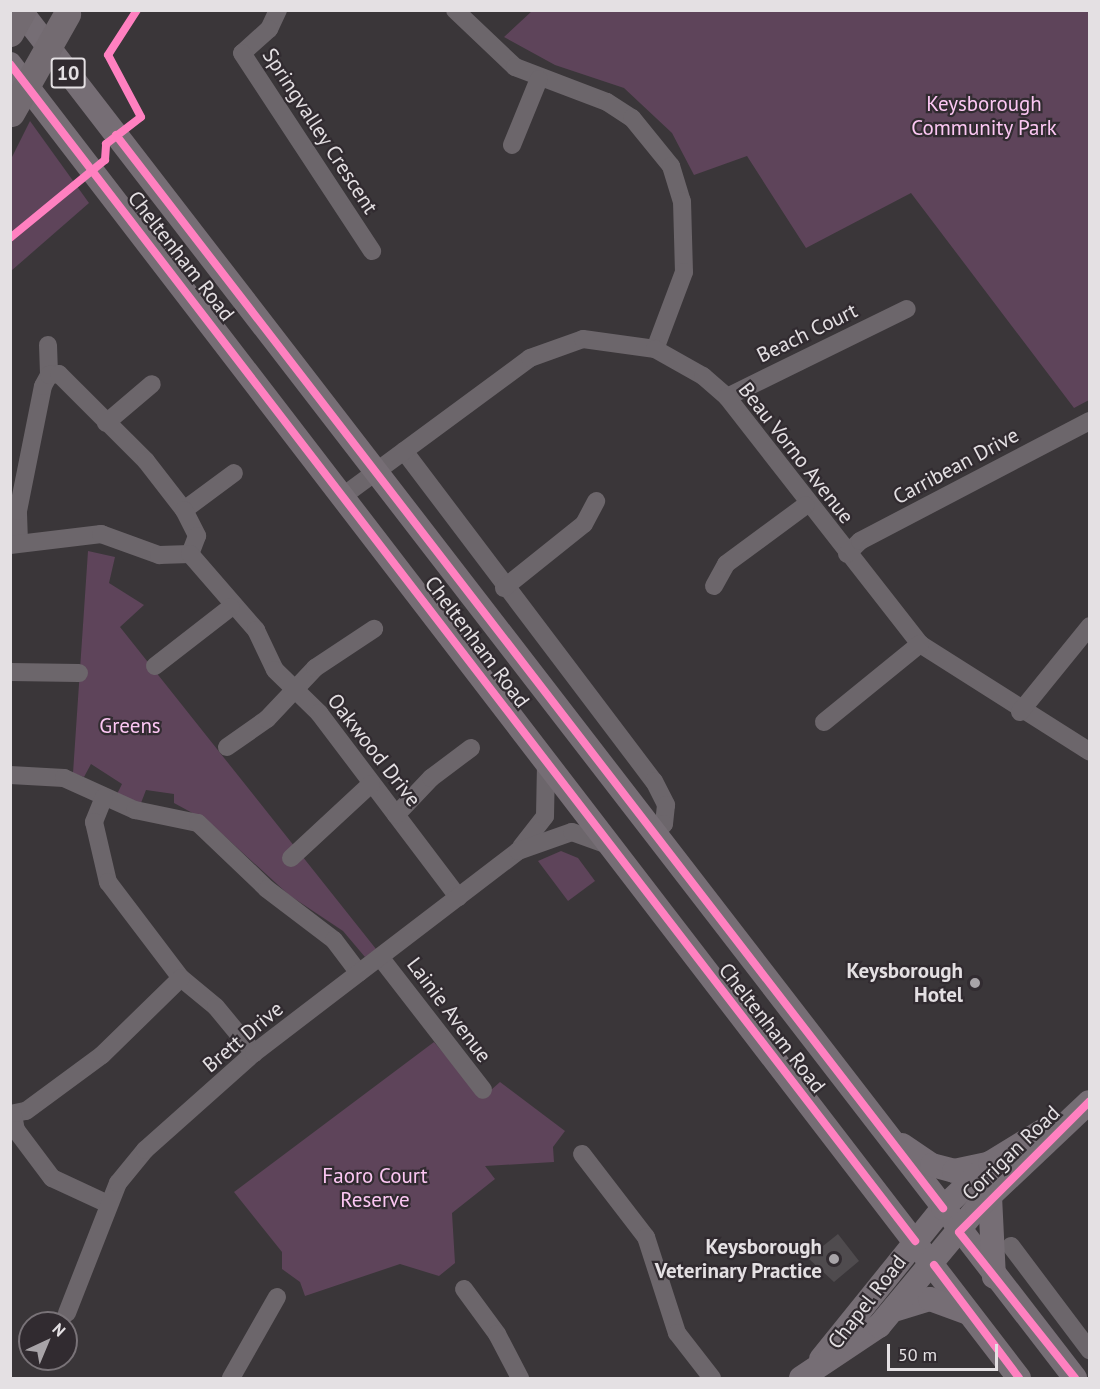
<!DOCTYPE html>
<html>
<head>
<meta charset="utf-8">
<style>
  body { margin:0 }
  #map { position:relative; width:1100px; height:1389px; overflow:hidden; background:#3a3639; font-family:"PT Sans",sans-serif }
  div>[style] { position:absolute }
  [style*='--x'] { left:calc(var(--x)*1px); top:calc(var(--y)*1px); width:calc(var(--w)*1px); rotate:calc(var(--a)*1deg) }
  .green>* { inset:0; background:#5e445a }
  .building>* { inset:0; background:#4f4b4e }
  .minor>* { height:18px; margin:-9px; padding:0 9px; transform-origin:9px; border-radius:9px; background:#6c666b }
  .major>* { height:24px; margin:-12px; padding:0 12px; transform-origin:12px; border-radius:12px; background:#766e75 }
  .highway-bridge>* { height:27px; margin:-13.5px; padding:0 13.5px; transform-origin:13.5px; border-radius:13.5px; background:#736b71 }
  .cycleway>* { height:8px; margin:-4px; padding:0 4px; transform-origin:4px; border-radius:4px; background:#ff80c0 }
  .dots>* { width:16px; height:16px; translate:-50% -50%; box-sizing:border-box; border:3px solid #312b30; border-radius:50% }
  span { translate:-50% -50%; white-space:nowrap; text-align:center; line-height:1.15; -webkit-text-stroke:4.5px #312b30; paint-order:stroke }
  .shield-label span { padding:2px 4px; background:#312b30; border:2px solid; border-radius:4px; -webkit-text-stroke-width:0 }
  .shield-label { font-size:20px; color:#e4e0e3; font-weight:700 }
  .park-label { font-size:21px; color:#fcc7f3 }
  .street-label { font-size:21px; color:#e4e0e3 }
  .poi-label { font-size:21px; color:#e4e0e3; font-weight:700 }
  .right { translate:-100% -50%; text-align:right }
  .frame { position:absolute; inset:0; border:12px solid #e4e0e3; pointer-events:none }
  .north { position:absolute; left:18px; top:1311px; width:60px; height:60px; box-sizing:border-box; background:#312b30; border:2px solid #797378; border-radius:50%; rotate:44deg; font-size:16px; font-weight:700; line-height:24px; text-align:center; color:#e4e0e3 }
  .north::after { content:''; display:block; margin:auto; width:21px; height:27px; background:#a8a4a8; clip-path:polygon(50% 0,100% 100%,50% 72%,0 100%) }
  .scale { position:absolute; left:887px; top:1344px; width:111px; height:27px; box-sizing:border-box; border:3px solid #e4e0e3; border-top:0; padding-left:8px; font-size:18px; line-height:21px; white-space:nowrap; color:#e4e0e3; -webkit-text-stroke:4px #312b30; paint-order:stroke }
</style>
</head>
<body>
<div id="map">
  <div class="green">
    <i style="clip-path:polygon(532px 11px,1089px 11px,1089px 400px,1074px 408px,911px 193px,806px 248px,747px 156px,694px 175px,672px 133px,624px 88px,555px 65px,504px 37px)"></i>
    <i style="clip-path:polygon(30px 121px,89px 203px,11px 271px,11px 159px)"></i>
    <i style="clip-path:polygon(88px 551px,115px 557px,109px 583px,144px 605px,120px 627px,376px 949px,365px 957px,343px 931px,289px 895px,209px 822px,174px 803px,174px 794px,146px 790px,141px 803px,117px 794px,122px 784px,91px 764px,84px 777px,73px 773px)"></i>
    <i style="clip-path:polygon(561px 851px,578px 858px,595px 881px,568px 901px,538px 861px)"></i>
    <i style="clip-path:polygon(434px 1042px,482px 1098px,500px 1082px,565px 1131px,553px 1147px,554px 1162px,485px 1166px,495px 1179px,452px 1213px,455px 1263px,439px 1276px,400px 1264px,305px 1296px,300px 1282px,282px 1269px,282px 1252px,234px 1192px)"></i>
  </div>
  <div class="building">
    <i style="clip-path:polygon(838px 1234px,859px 1261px,834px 1282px,808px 1258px)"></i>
  </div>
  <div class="minor">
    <i style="--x:278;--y:10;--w:21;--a:115"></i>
    <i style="--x:269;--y:29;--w:36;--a:138"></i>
    <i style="--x:242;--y:53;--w:237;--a:56.7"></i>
    <i style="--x:455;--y:10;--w:83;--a:43.5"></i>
    <i style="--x:515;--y:67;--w:98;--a:20.8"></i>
    <i style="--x:607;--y:102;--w:30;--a:33"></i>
    <i style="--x:632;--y:118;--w:62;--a:50.9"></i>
    <i style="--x:671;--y:166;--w:37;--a:73"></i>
    <i style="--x:682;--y:201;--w:71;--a:88.4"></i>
    <i style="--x:684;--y:272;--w:82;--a:110.6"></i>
    <i style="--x:512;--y:145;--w:71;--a:-67.8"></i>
    <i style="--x:48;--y:345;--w:30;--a:88"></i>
    <i style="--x:727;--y:397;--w:200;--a:-26.1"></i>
    <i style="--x:106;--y:423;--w:60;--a:-40.3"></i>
    <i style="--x:404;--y:451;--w:414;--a:52.9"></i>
    <i style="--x:654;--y:781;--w:27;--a:63"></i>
    <i style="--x:666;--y:805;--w:19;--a:96"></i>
    <i style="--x:664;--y:824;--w:15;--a:138"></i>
    <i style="--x:343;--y:496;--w:232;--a:-36.4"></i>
    <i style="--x:530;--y:358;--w:56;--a:-19.7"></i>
    <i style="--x:583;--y:339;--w:73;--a:7.9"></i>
    <i style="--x:655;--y:349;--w:55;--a:29.4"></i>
    <i style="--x:703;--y:376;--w:32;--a:41"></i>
    <i style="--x:727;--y:397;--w:313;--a:52"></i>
    <i style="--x:920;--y:644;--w:201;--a:32.4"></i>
    <i style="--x:184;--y:510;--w:62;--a:-36.5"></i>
    <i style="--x:19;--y:542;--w:31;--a:-92"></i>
    <i style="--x:18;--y:511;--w:127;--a:-78.7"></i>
    <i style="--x:43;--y:386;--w:13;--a:-61"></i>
    <i style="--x:49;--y:375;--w:10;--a:-6"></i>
    <i style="--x:59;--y:374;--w:123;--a:45"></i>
    <i style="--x:146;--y:461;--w:62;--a:52.2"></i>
    <i style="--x:184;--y:510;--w:29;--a:63"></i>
    <i style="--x:197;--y:536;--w:19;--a:111"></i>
    <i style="--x:10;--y:545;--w:92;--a:-6.9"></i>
    <i style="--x:101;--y:534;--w:62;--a:19.9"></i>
    <i style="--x:159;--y:555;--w:31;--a:-2"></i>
    <i style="--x:190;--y:554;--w:101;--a:49"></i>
    <i style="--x:256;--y:630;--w:44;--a:64.6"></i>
    <i style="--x:275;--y:670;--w:62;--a:44.3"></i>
    <i style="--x:319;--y:713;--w:231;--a:52.9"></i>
    <i style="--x:847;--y:554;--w:18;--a:-45"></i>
    <i style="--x:860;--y:541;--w:259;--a:-27.6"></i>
    <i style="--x:714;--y:586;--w:25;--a:-61"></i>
    <i style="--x:726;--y:564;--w:99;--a:-36.4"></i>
    <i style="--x:504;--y:588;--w:102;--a:-38.7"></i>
    <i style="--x:584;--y:524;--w:26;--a:-62"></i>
    <i style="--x:155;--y:666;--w:96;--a:-37.8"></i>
    <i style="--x:10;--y:672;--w:69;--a:0.8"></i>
    <i style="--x:1020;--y:712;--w:111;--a:-50.9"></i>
    <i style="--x:824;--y:722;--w:124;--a:-39.1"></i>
    <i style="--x:227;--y:747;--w:49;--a:-35"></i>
    <i style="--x:267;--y:719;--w:70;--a:-46.7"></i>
    <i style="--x:315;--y:668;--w:71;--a:-33.5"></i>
    <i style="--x:10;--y:775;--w:54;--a:3.2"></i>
    <i style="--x:64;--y:778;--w:78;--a:24.3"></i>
    <i style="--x:135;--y:810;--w:64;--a:11.7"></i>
    <i style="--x:198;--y:823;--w:95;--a:43.7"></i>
    <i style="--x:267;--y:889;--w:84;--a:37.3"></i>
    <i style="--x:334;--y:940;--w:41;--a:52.9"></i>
    <i style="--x:104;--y:797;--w:27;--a:112"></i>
    <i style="--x:94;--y:822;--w:62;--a:76.9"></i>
    <i style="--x:108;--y:882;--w:121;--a:52.8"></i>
    <i style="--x:181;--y:978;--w:45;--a:39.6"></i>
    <i style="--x:216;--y:1007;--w:60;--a:50.4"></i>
    <i style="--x:396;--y:815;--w:51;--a:-46.6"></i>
    <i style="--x:431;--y:778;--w:50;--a:-36.9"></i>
    <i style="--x:521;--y:847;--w:39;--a:-52"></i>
    <i style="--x:545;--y:816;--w:52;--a:-88.9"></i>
    <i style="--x:291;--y:858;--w:109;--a:-42.8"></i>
    <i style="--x:380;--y:957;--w:168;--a:52.2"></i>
    <i style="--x:10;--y:1114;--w:16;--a:-11"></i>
    <i style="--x:26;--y:1111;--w:94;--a:-36.4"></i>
    <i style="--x:102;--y:1055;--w:110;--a:-44.3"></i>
    <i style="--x:13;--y:1115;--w:15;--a:79"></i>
    <i style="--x:16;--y:1130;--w:60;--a:53.1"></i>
    <i style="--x:52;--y:1178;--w:62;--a:24.9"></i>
    <i style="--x:582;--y:1154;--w:105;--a:52.4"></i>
    <i style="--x:646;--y:1237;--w:101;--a:72.1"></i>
    <i style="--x:677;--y:1333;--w:57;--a:52.1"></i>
    <i style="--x:1011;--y:1246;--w:131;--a:53"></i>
    <i style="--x:464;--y:1289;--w:56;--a:53.7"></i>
    <i style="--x:497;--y:1334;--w:50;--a:62.4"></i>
    <i style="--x:67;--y:1313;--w:140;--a:-68.6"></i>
    <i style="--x:118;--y:1183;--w:43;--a:-50.7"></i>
    <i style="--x:145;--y:1150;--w:146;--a:-41.7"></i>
    <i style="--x:254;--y:1053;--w:332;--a:-37.4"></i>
    <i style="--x:518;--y:851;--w:57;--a:-19.4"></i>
    <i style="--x:572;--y:832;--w:37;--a:20"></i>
    <i style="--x:231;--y:1378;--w:93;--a:-60.4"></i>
  </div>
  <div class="major">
    <i style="--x:20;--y:10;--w:1728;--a:52.36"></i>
    <i style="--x:10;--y:64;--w:1657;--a:52.48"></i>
    <i style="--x:902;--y:1145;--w:36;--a:34"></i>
    <i style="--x:932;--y:1165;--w:23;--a:15"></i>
    <i style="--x:954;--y:1171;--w:35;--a:-12"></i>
    <i style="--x:990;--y:1196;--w:81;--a:87.2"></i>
    <i style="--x:897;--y:1309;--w:34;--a:-17"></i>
    <i style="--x:930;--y:1299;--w:40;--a:20.2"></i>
    <i style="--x:821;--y:1359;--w:194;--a:-51.1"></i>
    <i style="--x:943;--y:1208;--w:65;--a:-43.8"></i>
    <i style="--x:990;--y:1163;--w:63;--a:-31.4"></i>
    <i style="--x:801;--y:1378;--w:94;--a:-33.7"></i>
    <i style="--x:879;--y:1326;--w:153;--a:-50.3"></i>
    <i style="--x:977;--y:1208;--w:154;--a:-43.4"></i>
  </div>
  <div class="highway-bridge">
    <i style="--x:10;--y:33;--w:26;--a:-61"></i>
    <i style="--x:11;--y:113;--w:114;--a:-60.5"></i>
  </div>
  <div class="cycleway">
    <i style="--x:10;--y:64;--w:1485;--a:52.44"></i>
    <i style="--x:116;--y:135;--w:1355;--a:52.38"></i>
    <i style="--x:10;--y:238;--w:123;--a:-39.4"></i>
    <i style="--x:105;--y:160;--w:16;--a:-86"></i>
    <i style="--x:106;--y:144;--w:44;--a:-37.6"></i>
    <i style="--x:141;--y:117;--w:70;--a:-118"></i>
    <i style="--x:108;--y:55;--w:54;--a:-57.2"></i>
    <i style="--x:934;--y:1265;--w:141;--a:53"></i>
    <i style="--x:1075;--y:1378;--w:186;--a:-128.5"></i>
    <i style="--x:959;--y:1232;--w:185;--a:-45"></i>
  </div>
  <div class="dots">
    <i style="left:975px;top:983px;background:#a8a4a8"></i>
    <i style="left:834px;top:1259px;background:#a8a4a8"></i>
  </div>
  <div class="shield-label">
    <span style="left:68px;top:73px">10</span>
  </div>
  <div class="park-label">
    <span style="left:984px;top:116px">Keysborough<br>Community Park</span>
    <span style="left:130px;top:726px">Greens</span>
    <span style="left:375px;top:1188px">Faoro Court<br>Reserve</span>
  </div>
  <div class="street-label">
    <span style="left:320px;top:131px;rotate:57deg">Springvalley Crescent</span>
    <span style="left:181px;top:256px;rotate:52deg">Cheltenham Road</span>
    <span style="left:807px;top:333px;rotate:-26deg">Beach Court</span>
    <span style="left:796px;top:453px;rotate:52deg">Beau Vorno Avenue</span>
    <span style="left:956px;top:466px;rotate:-28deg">Carribean Drive</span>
    <span style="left:477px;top:642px;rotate:53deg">Cheltenham Road</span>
    <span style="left:374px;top:750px;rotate:52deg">Oakwood Drive</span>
    <span style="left:449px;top:1010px;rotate:53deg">Lainie Avenue</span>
    <span style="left:772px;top:1028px;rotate:52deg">Cheltenham Road</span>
    <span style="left:243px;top:1037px;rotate:-40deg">Brett Drive</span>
    <span style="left:1011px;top:1153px;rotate:-44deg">Corrigan Road</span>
    <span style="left:867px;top:1302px;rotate:-52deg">Chapel Road</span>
  </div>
  <div class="poi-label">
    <span class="right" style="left:963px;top:983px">Keysborough<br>Hotel</span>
    <span class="right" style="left:822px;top:1259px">Keysborough<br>Veterinary Practice</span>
  </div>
  <div class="frame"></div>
  <div class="north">N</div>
  <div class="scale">50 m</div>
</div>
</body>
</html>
